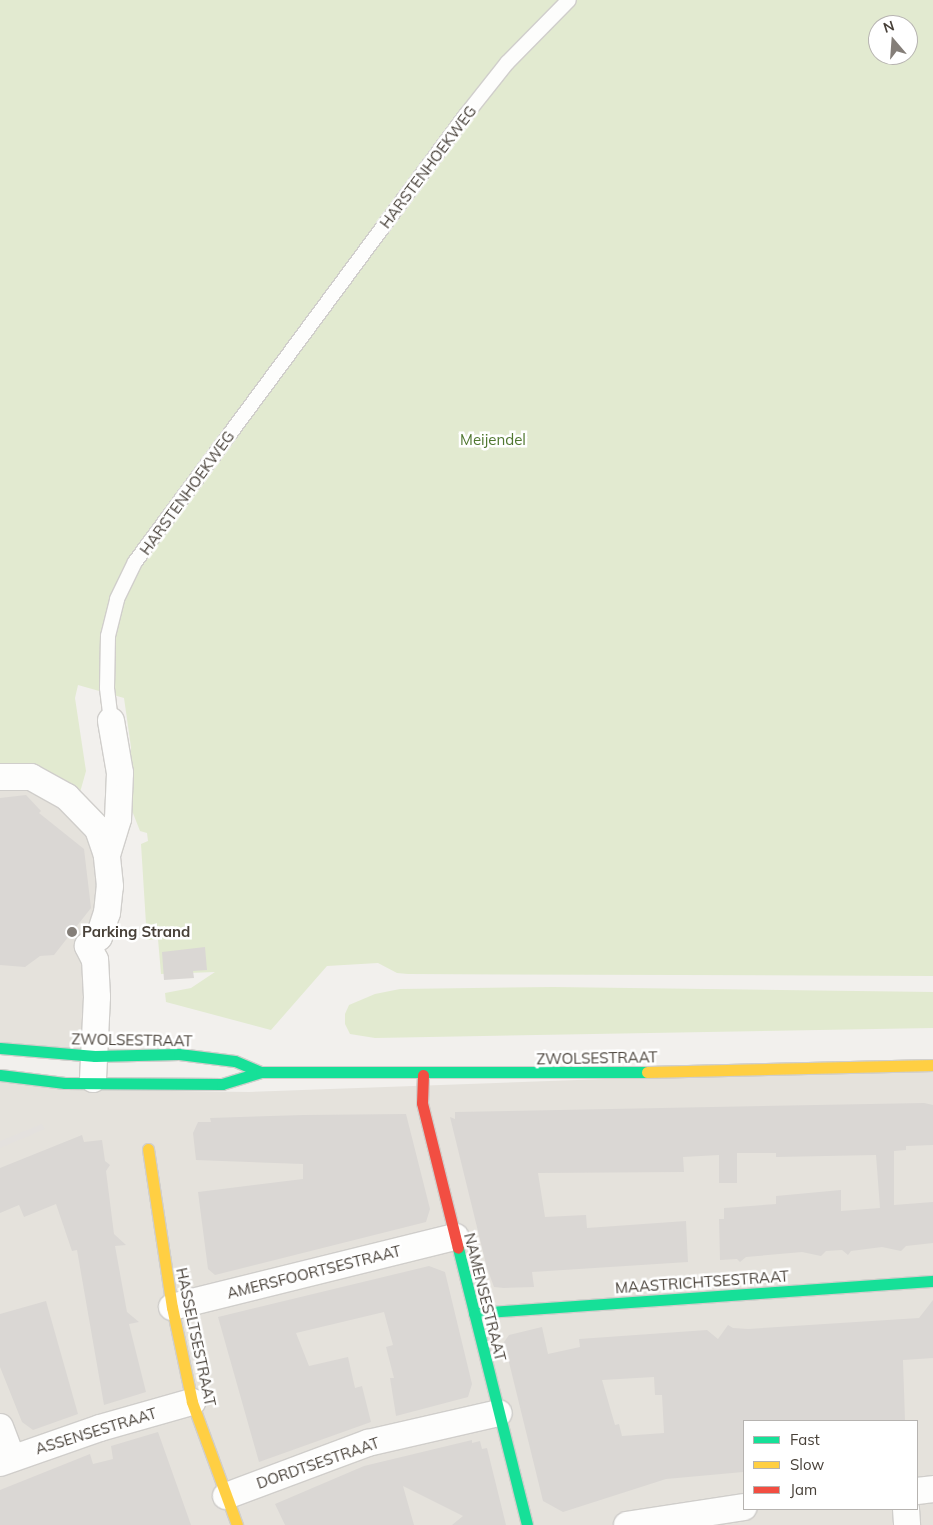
<!DOCTYPE html>
<html>
<head>
<meta charset="utf-8">
<style>
  body { margin:0 }
  #map { position:relative; width:933px; height:1525px; overflow:hidden; background:#f2f0ed; font-family:Mulish,sans-serif }
  div>[style] { position:absolute }
  [style*='--x'] { left:calc(var(--x)*1px); top:calc(var(--y)*1px); width:calc(var(--w)*1px); rotate:calc(var(--a)*1deg) }
  .residential>* { inset:0; background:#e5e2dc }
  .green>* { inset:0; background:#e2ead0 }
  .parking>* { inset:0; background:#e4e1de }
  .building>* { inset:0; background:#dad7d4 }
  .roads { filter:drop-shadow(1px 0 #d0cecb) drop-shadow(-1px 0 #d0cecb) drop-shadow(0 1px #d0cecb) drop-shadow(0 -1px #d0cecb) }
  .lane>* { height:14px; margin:-7px; padding:0 7px; transform-origin:7px; border-radius:7px; background:#fdfdfc }
  .street>* { height:26px; margin:-13px; padding:0 13px; transform-origin:13px; border-radius:13px; background:#fdfdfc }
  .fast>* { height:11px; margin:-5.5px; padding:0 5.5px; transform-origin:5.5px; border-radius:5.5px; background:#16e098 }
  .slow>* { height:11px; margin:-5.5px; padding:0 5.5px; transform-origin:5.5px; border-radius:5.5px; background:#ffcf43 }
  .jam>* { height:11px; margin:-5.5px; padding:0 5.5px; transform-origin:5.5px; border-radius:5.5px; background:#f24e42 }
  .dots>* { width:14px; height:14px; translate:-50% -50%; box-sizing:border-box; border:2px solid #fff; border-radius:50% }
  span { translate:-50% -50%; white-space:nowrap; text-align:center; line-height:1.15; -webkit-text-stroke:5px #fff; paint-order:stroke }
  .street-label { font-size:15px; color:#484139 }
  .park-label { font-size:15px; color:#507730 }
  .poi-label { font-size:15px; color:#484139; font-weight:700 }
  .left { translate:0 -50%; text-align:left }
  .legend { position:absolute; left:743px; top:1420px; width:175px; height:90px; box-sizing:border-box; background:#fff; border:1px solid #b6b3b0; margin:0; padding:6px 9px; list-style:none; font-size:15px; color:#484139 }
  .legend li { display:flex; align-items:center; gap:10px; height:25px }
  .legend b { width:25px; border:1px solid #b6b3b0 }
  .north { position:absolute; left:868px; top:15px; width:50px; height:50px; box-sizing:border-box; background:#fff; border:1px solid #b6b3b0; border-radius:50%; rotate:342deg; font-size:14px; font-weight:700; line-height:20px; text-align:center; color:#484139 }
  .north::after { content:''; display:block; margin:auto; width:18px; height:22px; background:#847e78; clip-path:polygon(50% 0,100% 100%,50% 72%,0 100%) }
</style>
</head>
<body>
<div id="map">
  <div class="residential">
    <i style="clip-path:polygon(0 776px,28px 778px,101px 840px,93px 1050px,0 1043px)"></i>
    <i style="clip-path:polygon(evenodd,933px 1067px,933px 1525px,0 1525px,0 1081px,91px 1090px,249px 1092px,933px 1067px,744px 1421px,917px 1421px,917px 1509px,744px 1509px,744px 1421px)"></i>
  </div>
  <div class="green">
    <i style="clip-path:polygon(evenodd,0 0,933px 0,933px 976px,408px 974px,397px 973px,378px 963px,327px 966px,271px 1030px,166px 1002px,165px 993px,191px 988px,215px 972px,161px 974px,158px 939px,147px 940px,141px 844px,148px 841px,147px 833px,140px 831px,129px 803px,131px 747px,124px 698px,78px 685px,75px 698px,86px 771px,79px 796px,0 767px,0 0,878px 25px,908px 25px,908px 55px,878px 55px,878px 25px)"></i>
    <i style="clip-path:polygon(553px 987px,933px 992px,933px 1028px,375px 1038px,350px 1034px,345px 1024px,345px 1014px,349px 1005px,375px 994px,400px 989px)"></i>
  </div>
  <div class="parking">
    <i style="clip-path:polygon(42px 1124px,45px 1129px,0 1148px,0 1141px)"></i>
  </div>
  <div class="building">
    <i style="clip-path:polygon(26px 795px,41px 811px,39px 813px,84px 849px,91px 908px,54px 955px,40px 956px,25px 967px,0 965px,0 798px)"></i>
    <i style="clip-path:polygon(205px 947px,207px 970px,193px 971px,194px 978px,164px 980px,162px 952px)"></i>
    <i style="clip-path:polygon(924px 1103px,933px 1105px,933px 1145px,906px 1146px,906px 1150px,894px 1151px,894px 1205px,933px 1202px,933px 1243px,906px 1246px,901px 1251px,882px 1247px,851px 1251px,848px 1255px,842px 1250px,826px 1251px,821px 1256px,802px 1252px,746px 1257px,740px 1262px,737px 1259px,720px 1260px,719px 1219px,724px 1219px,724px 1208px,776px 1204px,776px 1196px,841px 1190px,841px 1211px,880px 1208px,876px 1155px,776px 1157px,776px 1153px,737px 1153px,737px 1183px,719px 1183px,719px 1155px,683px 1157px,684px 1172px,538px 1173px,545px 1217px,586px 1215px,587px 1228px,686px 1221px,688px 1262px,532px 1272px,534px 1287px,504px 1288px,494px 1287px,487px 1268px,450px 1117px,455px 1119px,455px 1112px)"></i>
    <i style="clip-path:polygon(406px 1114px,430px 1209px,426px 1222px,215px 1275px,208px 1269px,198px 1192px,303px 1179px,303px 1164px,196px 1160px,193px 1133px,198px 1122px,211px 1122px,210px 1118px,304px 1115px)"></i>
    <i style="clip-path:polygon(82px 1135px,84px 1142px,102px 1140px,105px 1161px,110px 1165px,106px 1171px,114px 1234px,126px 1245px,115px 1246px,127px 1312px,139px 1322px,129px 1324px,146px 1392px,104px 1405px,77px 1250px,72px 1251px,56px 1204px,24px 1217px,19px 1205px,0 1213px,0 1168px)"></i>
    <i style="clip-path:polygon(429px 1266px,445px 1272px,472px 1384px,468px 1397px,396px 1416px,390px 1378px,394px 1378px,386px 1347px,393px 1345px,384px 1312px,296px 1333px,309px 1366px,348px 1357px,355px 1388px,362px 1386px,371px 1422px,259px 1462px,218px 1317px)"></i>
    <i style="clip-path:polygon(evenodd,933px 1300px,933px 1358px,903px 1360px,905px 1421px,744px 1421px,743px 1472px,666px 1479px,563px 1512px,543px 1501px,504px 1342px,509px 1335px,542px 1327px,548px 1354px,580px 1347px,579px 1339px,707px 1330px,718px 1339px,728px 1325px,733px 1328px,748px 1329px,919px 1318px,933px 1300px,654px 1377px,655px 1395px,662px 1395px,664px 1433px,622px 1436px,619px 1424px,615px 1425px,602px 1380px,654px 1377px)"></i>
    <i style="clip-path:polygon(46px 1301px,78px 1414px,33px 1430px,22px 1422px,0 1367px,0 1314px)"></i>
    <i style="clip-path:polygon(158px 1432px,191px 1525px,0 1525px,0 1490px,90px 1454px,93px 1464px,113px 1459px,111px 1446px)"></i>
    <i style="clip-path:polygon(472px 1440px,472px 1443px,480px 1441px,482px 1449px,487px 1448px,506px 1525px,452px 1525px,463px 1516px,403px 1486px,414px 1525px,285px 1525px,275px 1504px,364px 1466px)"></i>
  </div>
  <div class="roads">
    <div class="lane">
      <i style="--x:111;--y:721;--w:33;--a:-97"></i>
      <i style="--x:107;--y:688;--w:52;--a:-88.9"></i>
      <i style="--x:108;--y:636;--w:38;--a:-76"></i>
      <i style="--x:117;--y:599;--w:41;--a:-64.1"></i>
      <i style="--x:135;--y:562;--w:555;--a:-53.5"></i>
      <i style="--x:465;--y:116;--w:68;--a:-51.6"></i>
      <i style="--x:507;--y:63;--w:88;--a:-45.5"></i>
    </div>
    <div class="street">
      <i style="--x:0;--y:777;--w:31;--a:0"></i>
      <i style="--x:31;--y:777;--w:41;--a:29.1"></i>
      <i style="--x:67;--y:797;--w:45;--a:45.9"></i>
      <i style="--x:98;--y:829;--w:28;--a:71"></i>
      <i style="--x:93;--y:1079;--w:82;--a:-87.2"></i>
      <i style="--x:97;--y:997;--w:37;--a:-93"></i>
      <i style="--x:95;--y:960;--w:16;--a:-117"></i>
      <i style="--x:88;--y:946;--w:14;--a:-39"></i>
      <i style="--x:99;--y:937;--w:25;--a:-72"></i>
      <i style="--x:107;--y:913;--w:27;--a:-84"></i>
      <i style="--x:110;--y:886;--w:31;--a:-96"></i>
      <i style="--x:107;--y:855;--w:38;--a:-73"></i>
      <i style="--x:118;--y:819;--w:46;--a:-87.5"></i>
      <i style="--x:120;--y:773;--w:53;--a:-99.8"></i>
      <i style="--x:172;--y:1307;--w:292;--a:-13.9"></i>
      <i style="--x:0;--y:1427;--w:33;--a:69"></i>
      <i style="--x:0;--y:1463;--w:106;--a:-19.3"></i>
      <i style="--x:100;--y:1428;--w:96;--a:-15.8"></i>
      <i style="--x:917;--y:1491;--w:16;--a:-7"></i>
      <i style="--x:226;--y:1496;--w:152;--a:-20.5"></i>
      <i style="--x:368;--y:1443;--w:134;--a:-12.9"></i>
      <i style="--x:906;--y:1509;--w:16;--a:86"></i>
      <i style="--x:627;--y:1525;--w:118;--a:-8.7"></i>
    </div>
    <div class="fast">
      <i style="--x:0;--y:1048;--w:95;--a:4.8"></i>
      <i style="--x:95;--y:1056;--w:84;--a:-1.4"></i>
      <i style="--x:179;--y:1054;--w:56;--a:7.1"></i>
      <i style="--x:235;--y:1061;--w:28;--a:23"></i>
      <i style="--x:0;--y:1075;--w:65;--a:7"></i>
      <i style="--x:65;--y:1083;--w:157;--a:0.4"></i>
      <i style="--x:222;--y:1084;--w:41;--a:-17.1"></i>
      <i style="--x:261;--y:1072;--w:386;--a:0"></i>
      <i style="--x:458;--y:1248;--w:285;--a:76"></i>
      <i style="--x:474;--y:1313;--w:460;--a:-4"></i>
    </div>
    <div class="slow">
      <i style="--x:647;--y:1072;--w:286;--a:-1.4"></i>
      <i style="--x:148;--y:1149;--w:160;--a:81.4"></i>
      <i style="--x:172;--y:1307;--w:97;--a:78.1"></i>
      <i style="--x:192;--y:1402;--w:131;--a:69.9"></i>
    </div>
    <div class="jam">
      <i style="--x:423;--y:1075;--w:28;--a:92"></i>
      <i style="--x:422;--y:1103;--w:149;--a:76.1"></i>
    </div>
  </div>
  <div class="dots">
    <i style="left:72px;top:932px;background:#847e78"></i>
  </div>
  <div class="street-label">
    <span style="left:428px;top:167px;rotate:-53deg">HARSTENHOEKWEG</span>
    <span style="left:187px;top:493px;rotate:-54deg">HARSTENHOEKWEG</span>
    <span style="left:132px;top:1040px;rotate:1deg">ZWOLSESTRAAT</span>
    <span style="left:597px;top:1058px;rotate:-1deg">ZWOLSESTRAAT</span>
    <span style="left:314px;top:1272px;rotate:-14deg">AMERSFOORTSESTRAAT</span>
    <span style="left:702px;top:1282px;rotate:-4deg">MAASTRICHTSESTRAAT</span>
    <span style="left:485px;top:1297px;rotate:76deg">NAMENSESTRAAT</span>
    <span style="left:196px;top:1337px;rotate:78deg">HASSELTSESTRAAT</span>
    <span style="left:96px;top:1431px;rotate:-17deg">ASSENSESTRAAT</span>
    <span style="left:318px;top:1463px;rotate:-19deg">DORDTSESTRAAT</span>
  </div>
  <div class="park-label">
    <span style="left:493px;top:440px">Meijendel</span>
  </div>
  <div class="poi-label">
    <span class="left" style="left:82px;top:932px">Parking Strand</span>
  </div>
  <ul class="legend">
  <li><b style="height:6px;background:#16e098"></b>Fast</li>
  <li><b style="height:6px;background:#ffcf43"></b>Slow</li>
  <li><b style="height:6px;background:#f24e42"></b>Jam</li>
  </ul>
  <div class="north">N</div>
</div>
</body>
</html>
